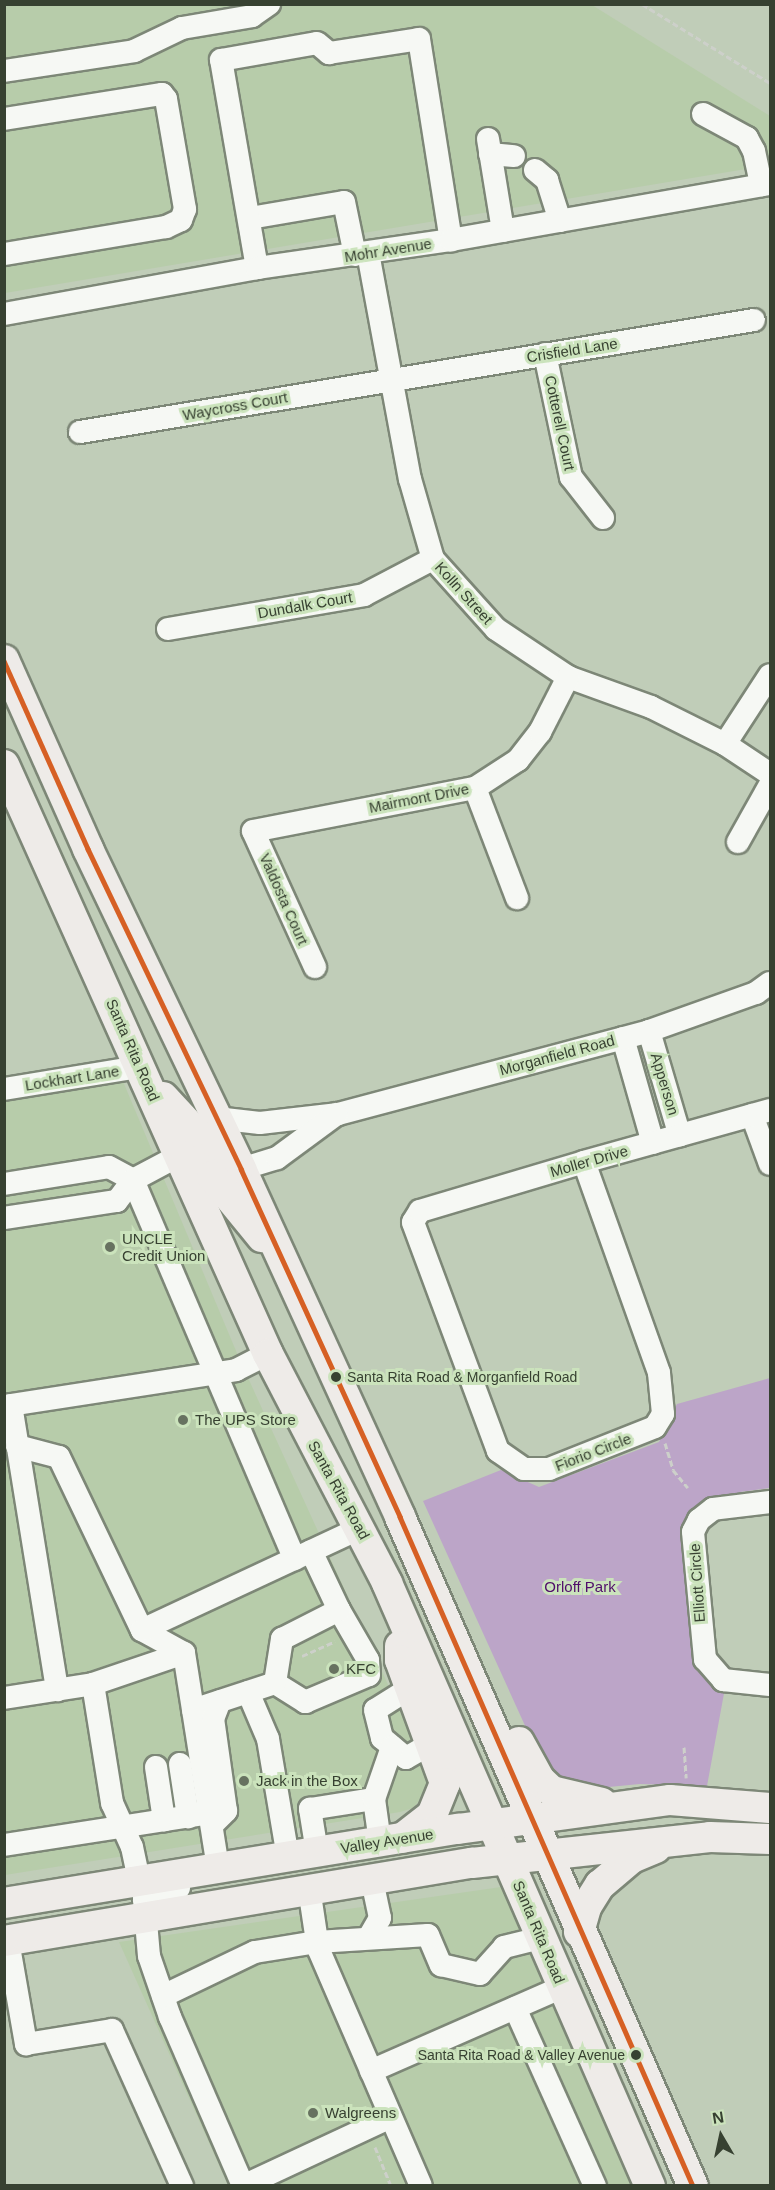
<!DOCTYPE html>
<html>
<head>
<meta charset="utf-8">
<style>
  body { margin:0 }
  #map { position:relative; width:775px; height:2190px; overflow:hidden; background:#c0cdb8; font-family:Arial,sans-serif }
  div>[style] { position:absolute }
  [style*='--x'] { left:calc(var(--x)*1px); top:calc(var(--y)*1px); width:calc(var(--w)*1px); rotate:calc(var(--a)*1deg) }
  .built>* { inset:0; background:#b7ccaa }
  .green>* { inset:0; background:#bca5c8 }
  .path>* { height:3px; margin-top:-1.5px; transform-origin:0; background:repeating-linear-gradient(90deg,#cdd0ca 0 6px,transparent 0 9px) }
  .roads { filter:drop-shadow(2px 0 #7d8777) drop-shadow(-2px 0 #7d8777) drop-shadow(0 2px #7d8777) drop-shadow(0 -2px #7d8777) }
  .minor>* { height:22px; margin:-11px; padding:0 11px; transform-origin:11px; border-radius:11px; background:#f6f8f4 }
  .major>* { height:30px; margin:-15px; padding:0 15px; transform-origin:15px; border-radius:15px; background:#eeebe8 }
  .bus-1>* { height:4.5px; margin:-2.25px; padding:0 2.25px; transform-origin:2.25px; border-radius:2.25px; background:#d66024 }
  .dots>* { width:16px; height:16px; translate:-50% -50%; box-sizing:border-box; border:3px solid #cbe3bc; border-radius:50% }
  span { translate:-50% -50%; white-space:nowrap; text-align:center; line-height:1.15; -webkit-text-stroke:6px #cbe3bc; paint-order:stroke }
  .bus-label { font-size:14px; color:#374131 }
  .left { translate:0 -50%; text-align:left }
  .right { translate:-100% -50%; text-align:right }
  .street-label { font-size:15px; color:#374131 }
  .poi-label { font-size:15px; color:#374131 }
  .park-label { font-size:15px; color:#500d6a }
  .frame { position:absolute; inset:0; border:6px solid #374131; pointer-events:none }
  .north { position:absolute; left:691px; top:2106px; width:60px; height:60px; -webkit-text-stroke:4px #cbe3bc; paint-order:stroke; rotate:351deg; font-size:16px; font-weight:700; line-height:24px; text-align:center; color:#374131 }
  .north::after { content:''; display:block; margin:auto; width:21px; height:27px; background:#374131; clip-path:polygon(50% 0,100% 100%,50% 72%,0 100%) }
</style>
</head>
<body>
<div id="map">
  <div class="built">
    <i style="clip-path:polygon(4px 5px,592px 5px,770px 116px,770px 165px,5px 293px)"></i>
    <i style="clip-path:polygon(122px 1079px,239px 1358px,426px 1768px,428px 1791px,413px 1808px,400px 1812px,5px 1875px,5px 1098px)"></i>
    <i style="clip-path:polygon(501px 1887px,636px 2185px,228px 2185px,119px 1942px)"></i>
  </div>
  <div class="green">
    <i style="clip-path:polygon(770px 1378px,770px 1488px,740px 1492px,683px 1541px,725px 1688px,707px 1786px,640px 1784px,577px 1790px,547px 1774px,423px 1501px,501px 1470px,539px 1487px,659px 1442px,677px 1404px)"></i>
  </div>
  <div class="path">
    <i style="--x:642;--y:4;--w:150;--a:31.7"></i>
    <i style="--x:665;--y:1443;--w:28;--a:73"></i>
    <i style="--x:673;--y:1470;--w:23;--a:50"></i>
    <i style="--x:302;--y:1656;--w:36;--a:-24"></i>
    <i style="--x:684;--y:1747;--w:31;--a:86"></i>
    <i style="--x:375;--y:2147;--w:42;--a:67.7"></i>
  </div>
  <div class="roads">
    <div class="minor">
      <i style="--x:4;--y:71;--w:132;--a:-8.7"></i>
      <i style="--x:134;--y:51;--w:53;--a:-25.6"></i>
      <i style="--x:182;--y:28;--w:71;--a:-9.7"></i>
      <i style="--x:252;--y:16;--w:21;--a:-35"></i>
      <i style="--x:703;--y:114;--w:50;--a:28.6"></i>
      <i style="--x:747;--y:138;--w:15;--a:62"></i>
      <i style="--x:754;--y:151;--w:35;--a:78"></i>
      <i style="--x:4;--y:119;--w:160;--a:-9"></i>
      <i style="--x:162;--y:94;--w:6;--a:51"></i>
      <i style="--x:166;--y:99;--w:112;--a:80.2"></i>
      <i style="--x:185;--y:209;--w:12;--a:110"></i>
      <i style="--x:181;--y:220;--w:17;--a:155"></i>
      <i style="--x:166;--y:227;--w:164;--a:170.5"></i>
      <i style="--x:488;--y:139;--w:93;--a:80.7"></i>
      <i style="--x:490;--y:154;--w:24;--a:5"></i>
      <i style="--x:535;--y:170;--w:16;--a:40"></i>
      <i style="--x:547;--y:180;--w:43;--a:72.4"></i>
      <i style="--x:250;--y:218;--w:95;--a:-9.7"></i>
      <i style="--x:344;--y:202;--w:54;--a:78.3"></i>
      <i style="--x:368;--y:253;--w:230;--a:79.5"></i>
      <i style="--x:410;--y:479;--w:83;--a:74"></i>
      <i style="--x:433;--y:559;--w:94;--a:48"></i>
      <i style="--x:496;--y:629;--w:87;--a:33.7"></i>
      <i style="--x:568;--y:677;--w:88;--a:19.9"></i>
      <i style="--x:651;--y:707;--w:83;--a:26.6"></i>
      <i style="--x:725;--y:744;--w:54;--a:33.7"></i>
      <i style="--x:257;--y:268;--w:211;--a:-99.8"></i>
      <i style="--x:221;--y:60;--w:97;--a:-10"></i>
      <i style="--x:317;--y:43;--w:16;--a:40"></i>
      <i style="--x:329;--y:53;--w:91;--a:-8.8"></i>
      <i style="--x:419;--y:39;--w:204;--a:81"></i>
      <i style="--x:4;--y:314;--w:257;--a:-10.3"></i>
      <i style="--x:257;--y:268;--w:196;--a:-8.2"></i>
      <i style="--x:451;--y:240;--w:324;--a:-10"></i>
      <i style="--x:545;--y:354;--w:126;--a:78.1"></i>
      <i style="--x:571;--y:477;--w:52;--a:52"></i>
      <i style="--x:80;--y:432;--w:683;--a:-9.43"></i>
      <i style="--x:168;--y:629;--w:199;--a:-9.8"></i>
      <i style="--x:364;--y:595;--w:78;--a:-27.6"></i>
      <i style="--x:725;--y:744;--w:82;--a:-56.9"></i>
      <i style="--x:475;--y:788;--w:118;--a:69.1"></i>
      <i style="--x:738;--y:842;--w:65;--a:-60.7"></i>
      <i style="--x:315;--y:967;--w:149;--a:-114.5"></i>
      <i style="--x:253;--y:831;--w:226;--a:-11"></i>
      <i style="--x:475;--y:788;--w:51;--a:-33.1"></i>
      <i style="--x:518;--y:760;--w:36;--a:-52"></i>
      <i style="--x:540;--y:732;--w:62;--a:-63"></i>
      <i style="--x:649;--y:1031;--w:109;--a:73.6"></i>
      <i style="--x:623;--y:1038;--w:109;--a:74.1"></i>
      <i style="--x:4;--y:1089;--w:137;--a:-9.3"></i>
      <i style="--x:752;--y:1115;--w:52;--a:69.8"></i>
      <i style="--x:216;--y:1118;--w:44;--a:6.5"></i>
      <i style="--x:260;--y:1123;--w:79;--a:-6.6"></i>
      <i style="--x:338;--y:1114;--w:322;--a:-14.9"></i>
      <i style="--x:649;--y:1031;--w:114;--a:-19.6"></i>
      <i style="--x:756;--y:993;--w:17;--a:-36"></i>
      <i style="--x:584;--y:1162;--w:224;--a:70.4"></i>
      <i style="--x:659;--y:1373;--w:41;--a:84.4"></i>
      <i style="--x:663;--y:1414;--w:15;--a:122"></i>
      <i style="--x:655;--y:1427;--w:114;--a:158.4"></i>
      <i style="--x:549;--y:1469;--w:25;--a:180"></i>
      <i style="--x:524;--y:1469;--w:32;--a:-145"></i>
      <i style="--x:498;--y:1451;--w:244;--a:-110.4"></i>
      <i style="--x:413;--y:1222;--w:13;--a:-58"></i>
      <i style="--x:420;--y:1211;--w:171;--a:-16.6"></i>
      <i style="--x:584;--y:1162;--w:193;--a:-15.6"></i>
      <i style="--x:241;--y:1169;--w:38;--a:-17"></i>
      <i style="--x:277;--y:1158;--w:74;--a:-36.3"></i>
      <i style="--x:4;--y:1184;--w:106;--a:-9.2"></i>
      <i style="--x:109;--y:1167;--w:27;--a:28"></i>
      <i style="--x:133;--y:1180;--w:412;--a:66.9"></i>
      <i style="--x:4;--y:1218;--w:114;--a:-8.6"></i>
      <i style="--x:117;--y:1201;--w:26;--a:-53"></i>
      <i style="--x:133;--y:1180;--w:53;--a:-28"></i>
      <i style="--x:11;--y:1405;--w:289;--a:80.8"></i>
      <i style="--x:4;--y:1406;--w:235;--a:-8.8"></i>
      <i style="--x:236;--y:1370;--w:36;--a:-27"></i>
      <i style="--x:17;--y:1446;--w:43;--a:14.7"></i>
      <i style="--x:59;--y:1457;--w:192;--a:64.4"></i>
      <i style="--x:142;--y:1630;--w:48;--a:28.7"></i>
      <i style="--x:184;--y:1653;--w:218;--a:81"></i>
      <i style="--x:770;--y:1502;--w:57;--a:173"></i>
      <i style="--x:713;--y:1509;--w:18;--a:142"></i>
      <i style="--x:699;--y:1520;--w:13;--a:117"></i>
      <i style="--x:693;--y:1532;--w:128;--a:84.6"></i>
      <i style="--x:705;--y:1659;--w:28;--a:49"></i>
      <i style="--x:723;--y:1680;--w:47;--a:6.1"></i>
      <i style="--x:142;--y:1630;--w:242;--a:-25"></i>
      <i style="--x:275;--y:1683;--w:36;--a:32"></i>
      <i style="--x:305;--y:1702;--w:69;--a:-22.9"></i>
      <i style="--x:369;--y:1675;--w:15;--a:-94"></i>
      <i style="--x:368;--y:1660;--w:58;--a:-120.1"></i>
      <i style="--x:93;--y:1684;--w:121;--a:80.9"></i>
      <i style="--x:112;--y:1803;--w:48;--a:65.6"></i>
      <i style="--x:132;--y:1847;--w:35;--a:78"></i>
      <i style="--x:410;--y:1688;--w:41;--a:147.8"></i>
      <i style="--x:375;--y:1710;--w:29;--a:76"></i>
      <i style="--x:382;--y:1738;--w:31;--a:40"></i>
      <i style="--x:406;--y:1758;--w:30;--a:-30"></i>
      <i style="--x:248;--y:1692;--w:51;--a:66.9"></i>
      <i style="--x:268;--y:1739;--w:120;--a:80.4"></i>
      <i style="--x:4;--y:1698;--w:90;--a:-8.9"></i>
      <i style="--x:93;--y:1684;--w:96;--a:-18.8"></i>
      <i style="--x:193;--y:1710;--w:86;--a:-18.2"></i>
      <i style="--x:275;--y:1683;--w:45;--a:-81"></i>
      <i style="--x:282;--y:1639;--w:64;--a:-27"></i>
      <i style="--x:339;--y:1610;--w:65;--a:-115.4"></i>
      <i style="--x:180;--y:1764;--w:54;--a:81.4"></i>
      <i style="--x:156;--y:1767;--w:54;--a:81.4"></i>
      <i style="--x:374;--y:1799;--w:43;--a:82.1"></i>
      <i style="--x:212;--y:1825;--w:20;--a:-45"></i>
      <i style="--x:226;--y:1811;--w:93;--a:-98"></i>
      <i style="--x:213;--y:1719;--w:19;--a:-69"></i>
      <i style="--x:4;--y:1845;--w:208;--a:-8.8"></i>
      <i style="--x:317;--y:1852;--w:44;--a:-99.2"></i>
      <i style="--x:310;--y:1809;--w:65;--a:-8.9"></i>
      <i style="--x:374;--y:1799;--w:55;--a:-70.9"></i>
      <i style="--x:179;--y:1888;--w:23;--a:170"></i>
      <i style="--x:156;--y:1892;--w:14;--a:150"></i>
      <i style="--x:144;--y:1899;--w:57;--a:85"></i>
      <i style="--x:149;--y:1956;--w:65;--a:71"></i>
      <i style="--x:170;--y:2017;--w:184;--a:66.6"></i>
      <i style="--x:309;--y:1888;--w:61;--a:81.5"></i>
      <i style="--x:318;--y:1948;--w:259;--a:66.6"></i>
      <i style="--x:369;--y:1937;--w:22;--a:-60"></i>
      <i style="--x:380;--y:1918;--w:40;--a:-102"></i>
      <i style="--x:8;--y:1941;--w:105;--a:80.1"></i>
      <i style="--x:26;--y:2044;--w:87;--a:-9.2"></i>
      <i style="--x:112;--y:2030;--w:171;--a:65.8"></i>
      <i style="--x:163;--y:1996;--w:102;--a:-25.6"></i>
      <i style="--x:255;--y:1952;--w:63;--a:-9.2"></i>
      <i style="--x:317;--y:1942;--w:111;--a:-3.6"></i>
      <i style="--x:428;--y:1935;--w:33;--a:67"></i>
      <i style="--x:441;--y:1965;--w:40;--a:13"></i>
      <i style="--x:480;--y:1974;--w:36;--a:-48"></i>
      <i style="--x:504;--y:1947;--w:37;--a:-14"></i>
      <i style="--x:515;--y:2008;--w:195;--a:65.8"></i>
      <i style="--x:371;--y:2071;--w:209;--a:-23.7"></i>
      <i style="--x:243;--y:2186;--w:163;--a:-25"></i>
    </div>
    <div class="major">
      <i style="--x:4;--y:660;--w:207;--a:66"></i>
      <i style="--x:88;--y:849;--w:355;--a:64.4"></i>
      <i style="--x:241;--y:1169;--w:383;--a:65.4"></i>
      <i style="--x:400;--y:1517;--w:730;--a:66.35"></i>
      <i style="--x:4;--y:765;--w:645;--a:65.86"></i>
      <i style="--x:268;--y:1354;--w:258;--a:62.5"></i>
      <i style="--x:387;--y:1583;--w:658;--a:66.44"></i>
      <i style="--x:163;--y:1097;--w:75;--a:47.2"></i>
      <i style="--x:214;--y:1152;--w:29;--a:31"></i>
      <i style="--x:180;--y:1155;--w:38;--a:33"></i>
      <i style="--x:212;--y:1176;--w:79;--a:50.7"></i>
      <i style="--x:400;--y:1646;--w:14;--a:90"></i>
      <i style="--x:400;--y:1660;--w:131;--a:69.9"></i>
      <i style="--x:445;--y:1783;--w:35;--a:112"></i>
      <i style="--x:432;--y:1815;--w:37;--a:142"></i>
      <i style="--x:519;--y:1742;--w:43;--a:61.1"></i>
      <i style="--x:540;--y:1780;--w:16;--a:43"></i>
      <i style="--x:552;--y:1791;--w:51;--a:13.5"></i>
      <i style="--x:4;--y:1903;--w:460;--a:-9.3"></i>
      <i style="--x:458;--y:1829;--w:214;--a:-7.8"></i>
      <i style="--x:670;--y:1800;--w:100;--a:4.6"></i>
      <i style="--x:579;--y:1932;--w:26;--a:-74"></i>
      <i style="--x:586;--y:1907;--w:26;--a:-58"></i>
      <i style="--x:600;--y:1885;--w:42;--a:-40.2"></i>
      <i style="--x:632;--y:1858;--w:26;--a:-23"></i>
      <i style="--x:4;--y:1941;--w:474;--a:-9.5"></i>
      <i style="--x:472;--y:1863;--w:239;--a:-6.2"></i>
      <i style="--x:710;--y:1837;--w:60;--a:1.9"></i>
    </div>
  </div>
  <div class="bus-1">
    <i style="--x:4;--y:661;--w:206;--a:65.9"></i>
    <i style="--x:88;--y:849;--w:355;--a:64.4"></i>
    <i style="--x:241;--y:1169;--w:383;--a:65.4"></i>
    <i style="--x:400;--y:1517;--w:730;--a:66.35"></i>
  </div>
  <div class="dots">
    <i style="left:110px;top:1247px;background:#677260"></i>
    <i style="left:336px;top:1377px;background:#374131"></i>
    <i style="left:183px;top:1420px;background:#677260"></i>
    <i style="left:334px;top:1669px;background:#677260"></i>
    <i style="left:244px;top:1781px;background:#677260"></i>
    <i style="left:636px;top:2055px;background:#374131"></i>
    <i style="left:313px;top:2113px;background:#677260"></i>
  </div>
  <div class="bus-label">
    <span class="left" style="left:347px;top:1377px">Santa Rita Road &amp; Morganfield Road</span>
    <span class="right" style="left:625px;top:2055px">Santa Rita Road &amp; Valley Avenue</span>
  </div>
  <div class="street-label">
    <span style="left:388px;top:250px;rotate:-9deg">Mohr Avenue</span>
    <span style="left:572px;top:350px;rotate:-9deg">Crisfield Lane</span>
    <span style="left:235px;top:406px;rotate:-10deg">Waycross Court</span>
    <span style="left:560px;top:423px;rotate:78deg">Cotterell Court</span>
    <span style="left:464px;top:593px;rotate:48deg">Kolln Street</span>
    <span style="left:305px;top:605px;rotate:-10deg">Dundalk Court</span>
    <span style="left:419px;top:798px;rotate:-11deg">Mairmont Drive</span>
    <span style="left:284px;top:899px;rotate:66deg">Valdosta Court</span>
    <span style="left:133px;top:1050px;rotate:66deg">Santa Rita Road</span>
    <span style="left:557px;top:1055px;rotate:-15deg">Morganfield Road</span>
    <span style="left:72px;top:1078px;rotate:-9deg">Lockhart Lane</span>
    <span style="left:665px;top:1084px;rotate:73deg">Apperson</span>
    <span style="left:589px;top:1161px;rotate:-16deg">Moller Drive</span>
    <span style="left:593px;top:1452px;rotate:-21deg">Fiorio Circle</span>
    <span style="left:339px;top:1490px;rotate:61deg">Santa Rita Road</span>
    <span style="left:697px;top:1583px;rotate:-94deg">Elliott Circle</span>
    <span style="left:387px;top:1841px;rotate:-9deg">Valley Avenue</span>
    <span style="left:539px;top:1932px;rotate:67deg">Santa Rita Road</span>
  </div>
  <div class="poi-label">
    <span class="left" style="left:122px;top:1247px">UNCLE<br>Credit Union</span>
    <span class="left" style="left:195px;top:1420px">The UPS Store</span>
    <span class="left" style="left:346px;top:1669px">KFC</span>
    <span class="left" style="left:256px;top:1781px">Jack in the Box</span>
    <span class="left" style="left:325px;top:2113px">Walgreens</span>
  </div>
  <div class="park-label">
    <span style="left:580px;top:1587px">Orloff Park</span>
  </div>
  <div class="frame"></div>
  <div class="north">N</div>
</div>
</body>
</html>
